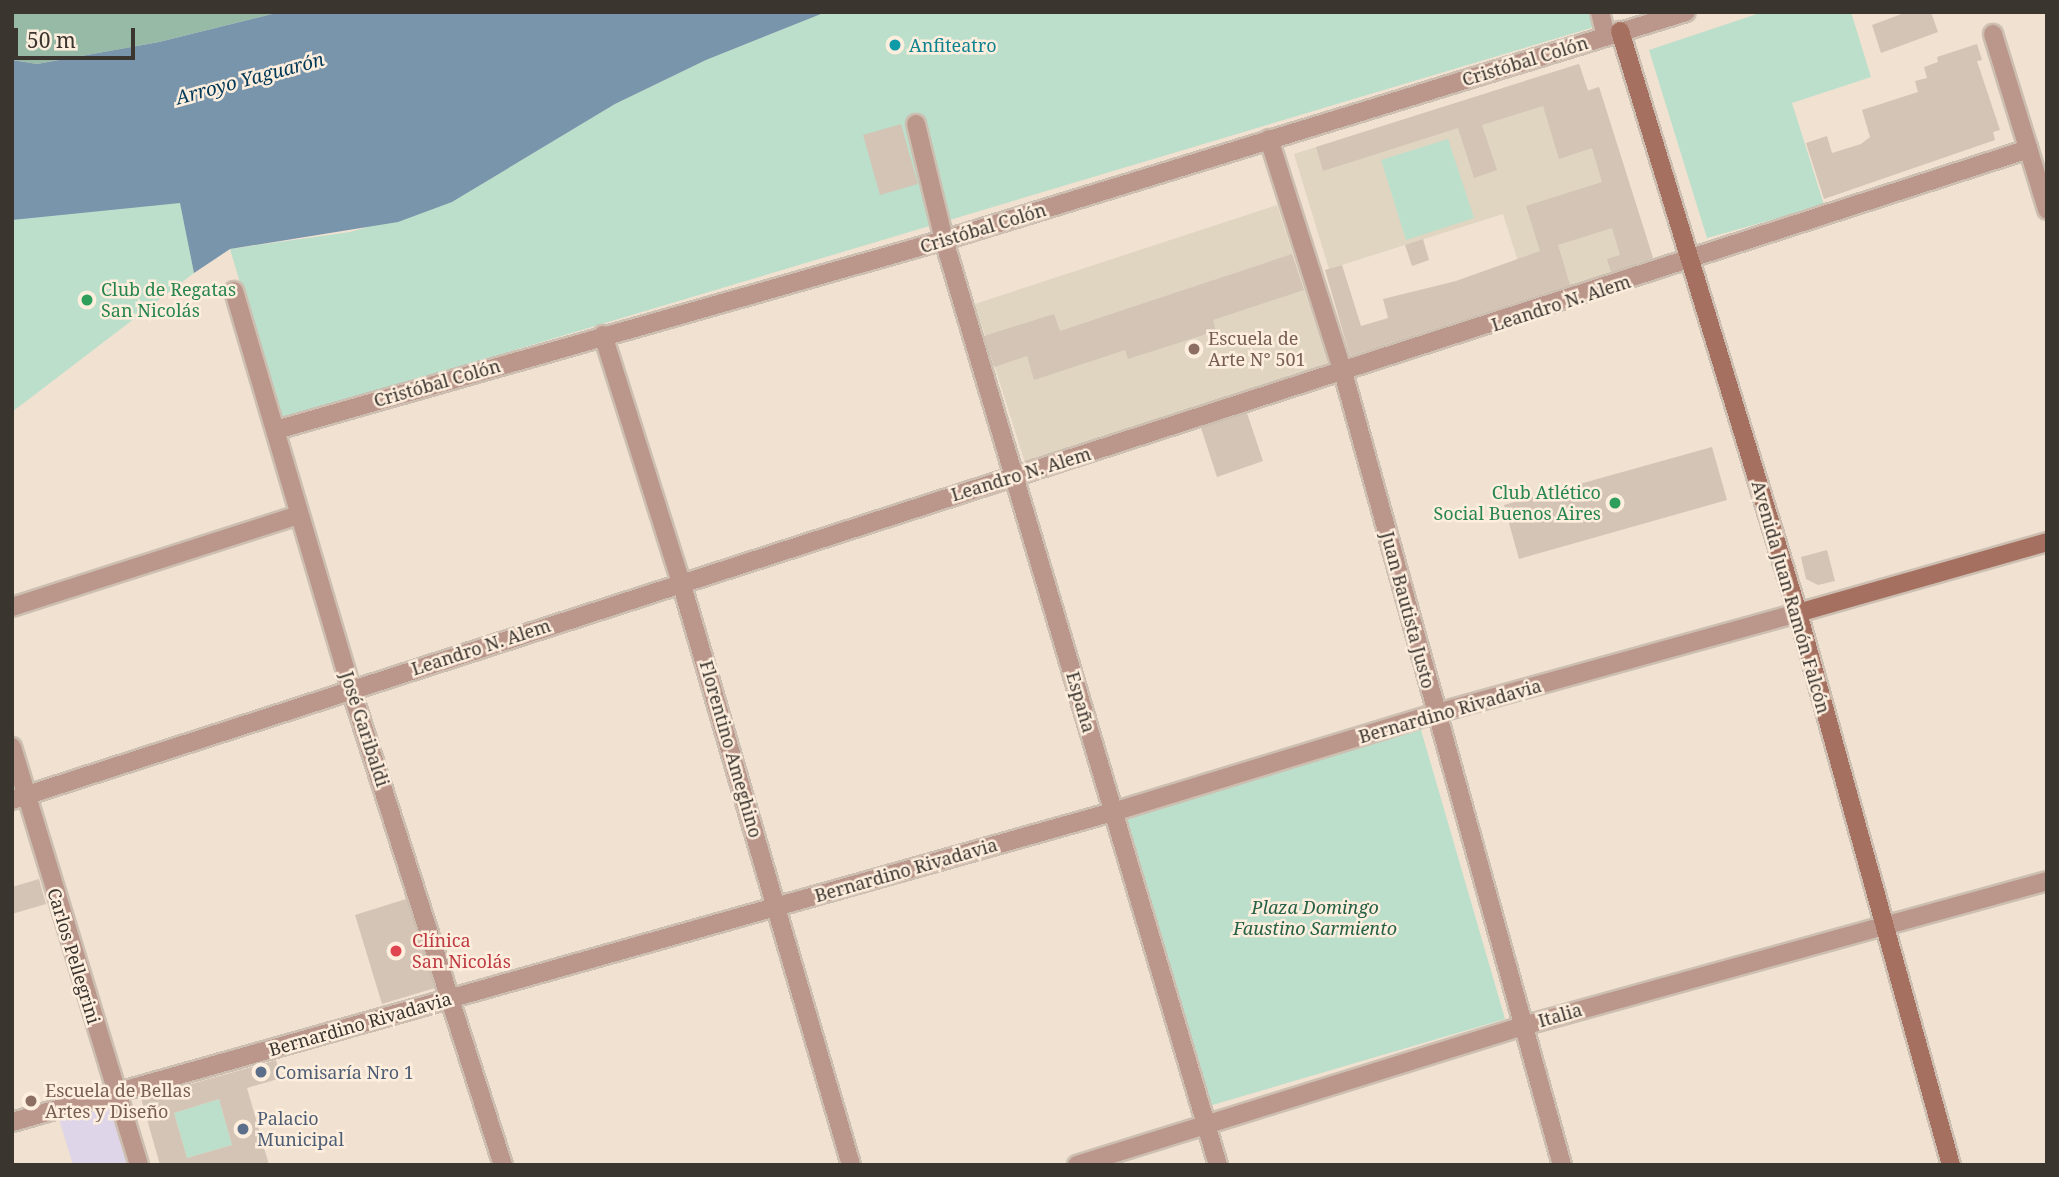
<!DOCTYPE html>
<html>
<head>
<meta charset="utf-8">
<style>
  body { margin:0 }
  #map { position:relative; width:2059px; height:1177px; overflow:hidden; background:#f0e1d1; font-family:"Noto Serif",serif }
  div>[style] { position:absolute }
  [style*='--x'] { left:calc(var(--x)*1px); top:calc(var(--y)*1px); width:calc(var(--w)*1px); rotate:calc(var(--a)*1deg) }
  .education>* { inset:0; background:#e0d5c1 }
  .medical>* { inset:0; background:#dfd5e9 }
  .green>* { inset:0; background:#bbdfcb }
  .forest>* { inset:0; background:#97baa7 }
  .water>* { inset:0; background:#7895ac }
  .building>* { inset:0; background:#d3c4b5 }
  .roads { filter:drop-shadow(2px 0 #ccbfb1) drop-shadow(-2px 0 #ccbfb1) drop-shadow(0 2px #ccbfb1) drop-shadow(0 -2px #ccbfb1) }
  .minor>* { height:18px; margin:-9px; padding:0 9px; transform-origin:9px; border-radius:9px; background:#bb968a }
  .tertiary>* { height:18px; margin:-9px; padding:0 9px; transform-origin:9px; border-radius:9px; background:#bb968a }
  .secondary>* { height:18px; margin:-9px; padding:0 9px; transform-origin:9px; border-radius:9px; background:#a5705f }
  .dots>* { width:19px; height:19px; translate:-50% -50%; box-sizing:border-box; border:4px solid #fdeede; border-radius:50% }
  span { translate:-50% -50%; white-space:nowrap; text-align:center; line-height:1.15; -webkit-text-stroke:5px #fdeede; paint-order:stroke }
  .culture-label { font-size:18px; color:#0d838f }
  .left { translate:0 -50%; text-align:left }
  .street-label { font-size:18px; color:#3b352f }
  .leisure-label { font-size:18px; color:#27864d }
  .right { translate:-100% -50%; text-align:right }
  .education-label { font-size:18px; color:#785e54 }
  .park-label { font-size:18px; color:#256146; font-style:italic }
  .health-label { font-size:18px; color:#be3a42 }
  .service-label { font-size:18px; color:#4e5e75 }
  .water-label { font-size:19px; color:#003858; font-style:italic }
  .frame { position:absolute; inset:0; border:14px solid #3b352f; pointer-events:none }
  .scale { position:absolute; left:14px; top:28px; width:121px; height:32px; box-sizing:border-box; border:4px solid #3b352f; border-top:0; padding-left:9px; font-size:21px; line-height:24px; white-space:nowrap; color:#3b352f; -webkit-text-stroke:5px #fdeede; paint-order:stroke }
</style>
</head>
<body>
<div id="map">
  <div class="education">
    <i style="clip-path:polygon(1579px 64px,1588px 90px,1599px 87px,1655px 264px,1531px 303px,1503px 214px,1329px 269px,1294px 154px)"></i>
    <i style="clip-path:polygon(1277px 205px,1329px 367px,1026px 466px,975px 304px)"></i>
  </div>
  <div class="medical">
    <i style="clip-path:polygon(110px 1103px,129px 1165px,73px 1165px,59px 1119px)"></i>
  </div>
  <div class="green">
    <i style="clip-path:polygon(826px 12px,1596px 12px,1597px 15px,1591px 28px,281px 420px,230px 249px,350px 232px,452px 202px,615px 104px,706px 60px)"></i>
    <i style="clip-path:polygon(1763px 12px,1851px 12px,1871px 77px,1792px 103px,1824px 205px,1707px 238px,1649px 50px)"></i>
    <i style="clip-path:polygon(1448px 139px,1474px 218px,1406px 240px,1381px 160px)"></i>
    <i style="clip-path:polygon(170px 200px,180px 203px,184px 211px,194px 273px,12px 412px,12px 220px)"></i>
    <i style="clip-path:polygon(1421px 730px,1505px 1019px,1209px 1106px,1126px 817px)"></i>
    <i style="clip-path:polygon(219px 1099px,232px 1145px,187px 1158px,174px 1113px)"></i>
  </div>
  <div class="forest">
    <i style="clip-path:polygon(12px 12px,280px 12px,159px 42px,37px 64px,12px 60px)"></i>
  </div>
  <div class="water">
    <i style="clip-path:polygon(280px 12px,826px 12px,706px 60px,615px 104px,452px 202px,398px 222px,230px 249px,194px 273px,180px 203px,12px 220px,12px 60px,37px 64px,159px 42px)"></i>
  </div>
  <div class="building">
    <i style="clip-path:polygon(1907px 12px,1931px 12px,1938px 32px,1881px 53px,1872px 25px)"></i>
    <i style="clip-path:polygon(1977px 44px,1982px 60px,1977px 61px,2000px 130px,1993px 132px,1995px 140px,1824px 199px,1806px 143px,1827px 136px,1832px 153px,1861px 144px,1870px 137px,1862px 110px,1918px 92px,1915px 81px,1927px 78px,1924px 67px,1938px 62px,1937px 57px)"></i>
    <i style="clip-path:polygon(1579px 64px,1588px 91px,1599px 87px,1653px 258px,1611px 272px,1607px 259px,1620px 255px,1612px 228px,1558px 245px,1570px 285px,1350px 356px,1325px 270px,1342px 265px,1361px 326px,1388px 318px,1383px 299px,1456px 281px,1540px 251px,1526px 206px,1602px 182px,1592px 148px,1559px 159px,1543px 106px,1482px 125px,1497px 170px,1474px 178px,1458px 128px,1323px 171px,1316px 147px)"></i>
    <i style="clip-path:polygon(901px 124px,918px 184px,880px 195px,863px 135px)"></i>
    <i style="clip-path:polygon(1423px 239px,1429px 260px,1412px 266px,1405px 245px)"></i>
    <i style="clip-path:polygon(1292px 254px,1304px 290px,1213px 320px,1216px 331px,1128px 359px,1125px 350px,1034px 380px,1027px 356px,994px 367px,984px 336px,1054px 314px,1060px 331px)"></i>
    <i style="clip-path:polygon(1247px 413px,1263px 461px,1217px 477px,1201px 428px)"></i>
    <i style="clip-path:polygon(1712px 447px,1727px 500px,1519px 559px,1504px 505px)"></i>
    <i style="clip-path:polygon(1827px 550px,1835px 581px,1818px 585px,1806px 579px,1801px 557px)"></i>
    <i style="clip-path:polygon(39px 879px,46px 904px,12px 914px,12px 887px)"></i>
    <i style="clip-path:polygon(406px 899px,435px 988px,382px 1004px,355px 915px)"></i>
    <i style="clip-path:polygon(evenodd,276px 1060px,281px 1078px,247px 1088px,269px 1165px,160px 1165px,141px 1098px,276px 1060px,219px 1099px,232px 1145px,187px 1158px,174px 1113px,219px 1099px)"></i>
  </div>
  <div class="roads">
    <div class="minor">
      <i style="--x:1600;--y:12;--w:25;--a:76"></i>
      <i style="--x:1993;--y:34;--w:184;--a:72.9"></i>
      <i style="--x:916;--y:124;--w:119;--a:76.4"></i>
      <i style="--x:944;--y:240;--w:965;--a:73.5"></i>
      <i style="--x:1269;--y:139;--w:244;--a:72.4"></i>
      <i style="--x:1343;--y:372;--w:823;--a:74.56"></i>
      <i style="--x:234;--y:291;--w:415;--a:73.6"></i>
      <i style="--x:351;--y:689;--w:500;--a:72.3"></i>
      <i style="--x:603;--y:335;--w:259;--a:72.5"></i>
      <i style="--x:681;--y:582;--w:607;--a:73.74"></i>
      <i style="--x:276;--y:430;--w:694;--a:-15.88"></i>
      <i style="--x:944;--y:240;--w:776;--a:-17.08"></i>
      <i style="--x:12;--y:607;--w:301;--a:-17.8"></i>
      <i style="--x:12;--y:747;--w:437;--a:73.1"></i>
      <i style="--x:12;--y:800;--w:2119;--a:-17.89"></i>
      <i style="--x:1884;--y:926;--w:169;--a:-15.4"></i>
    </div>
    <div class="tertiary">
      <i style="--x:12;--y:1122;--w:1144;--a:-15.73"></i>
      <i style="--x:1113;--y:812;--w:339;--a:-17"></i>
      <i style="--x:1437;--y:713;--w:375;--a:-15.5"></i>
      <i style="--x:1077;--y:1165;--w:467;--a:-17.3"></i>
      <i style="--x:1523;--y:1026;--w:375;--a:-15.5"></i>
    </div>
    <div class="secondary">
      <i style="--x:1620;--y:31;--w:609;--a:72.99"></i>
      <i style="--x:1798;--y:613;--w:573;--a:74.51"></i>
      <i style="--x:1798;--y:613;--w:259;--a:-15.9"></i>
    </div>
  </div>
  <div class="dots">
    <i style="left:895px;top:45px;background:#0f9aa8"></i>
    <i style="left:87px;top:300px;background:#2e9e5b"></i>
    <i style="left:1194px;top:349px;background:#8d6e63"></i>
    <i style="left:1615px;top:503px;background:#2e9e5b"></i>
    <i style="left:396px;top:951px;background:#e0444e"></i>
    <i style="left:261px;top:1072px;background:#5c6f8a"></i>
    <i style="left:31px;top:1101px;background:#8d6e63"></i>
    <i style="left:243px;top:1129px;background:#5c6f8a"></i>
  </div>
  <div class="culture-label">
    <span class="left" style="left:909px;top:45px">Anfiteatro</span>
  </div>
  <div class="street-label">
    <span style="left:1525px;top:61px;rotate:-17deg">Cristóbal Colón</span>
    <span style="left:983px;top:228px;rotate:-17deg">Cristóbal Colón</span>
    <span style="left:1561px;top:303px;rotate:-18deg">Leandro N. Alem</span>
    <span style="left:437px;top:383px;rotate:-16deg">Cristóbal Colón</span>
    <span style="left:1021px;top:474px;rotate:-17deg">Leandro N. Alem</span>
    <span style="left:1791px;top:597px;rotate:74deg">Avenida Juan Ramón Falcón</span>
    <span style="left:1408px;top:610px;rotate:75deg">Juan Bautista Justo</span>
    <span style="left:481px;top:647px;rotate:-18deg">Leandro N. Alem</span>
    <span style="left:1081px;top:702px;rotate:74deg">España</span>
    <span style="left:1450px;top:711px;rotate:-16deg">Bernardino Rivadavia</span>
    <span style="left:365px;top:729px;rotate:72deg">José Garibaldi</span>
    <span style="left:731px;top:749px;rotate:74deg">Florentino Ameghino</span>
    <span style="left:906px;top:870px;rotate:-16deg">Bernardino Rivadavia</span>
    <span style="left:74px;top:956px;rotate:73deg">Carlos Pellegrini</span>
    <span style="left:1560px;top:1015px;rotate:-16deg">Italia</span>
    <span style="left:360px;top:1024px;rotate:-16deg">Bernardino Rivadavia</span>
  </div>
  <div class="leisure-label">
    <span class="left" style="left:101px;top:300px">Club de Regatas<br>San Nicolás</span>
    <span class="right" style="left:1601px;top:503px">Club Atlético<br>Social Buenos Aires</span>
  </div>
  <div class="education-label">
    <span class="left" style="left:1208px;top:349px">Escuela de<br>Arte N° 501</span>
    <span class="left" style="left:45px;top:1101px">Escuela de Bellas<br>Artes y Diseño</span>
  </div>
  <div class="park-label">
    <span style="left:1315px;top:918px">Plaza Domingo<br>Faustino Sarmiento</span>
  </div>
  <div class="health-label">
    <span class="left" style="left:412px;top:951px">Clínica<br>San Nicolás</span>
  </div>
  <div class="service-label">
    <span class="left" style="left:275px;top:1072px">Comisaría Nro 1</span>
    <span class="left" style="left:257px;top:1129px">Palacio<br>Municipal</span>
  </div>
  <div class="water-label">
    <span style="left:250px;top:79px;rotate:-15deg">Arroyo Yaguarón</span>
  </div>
  <div class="frame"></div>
  <div class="scale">50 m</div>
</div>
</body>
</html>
